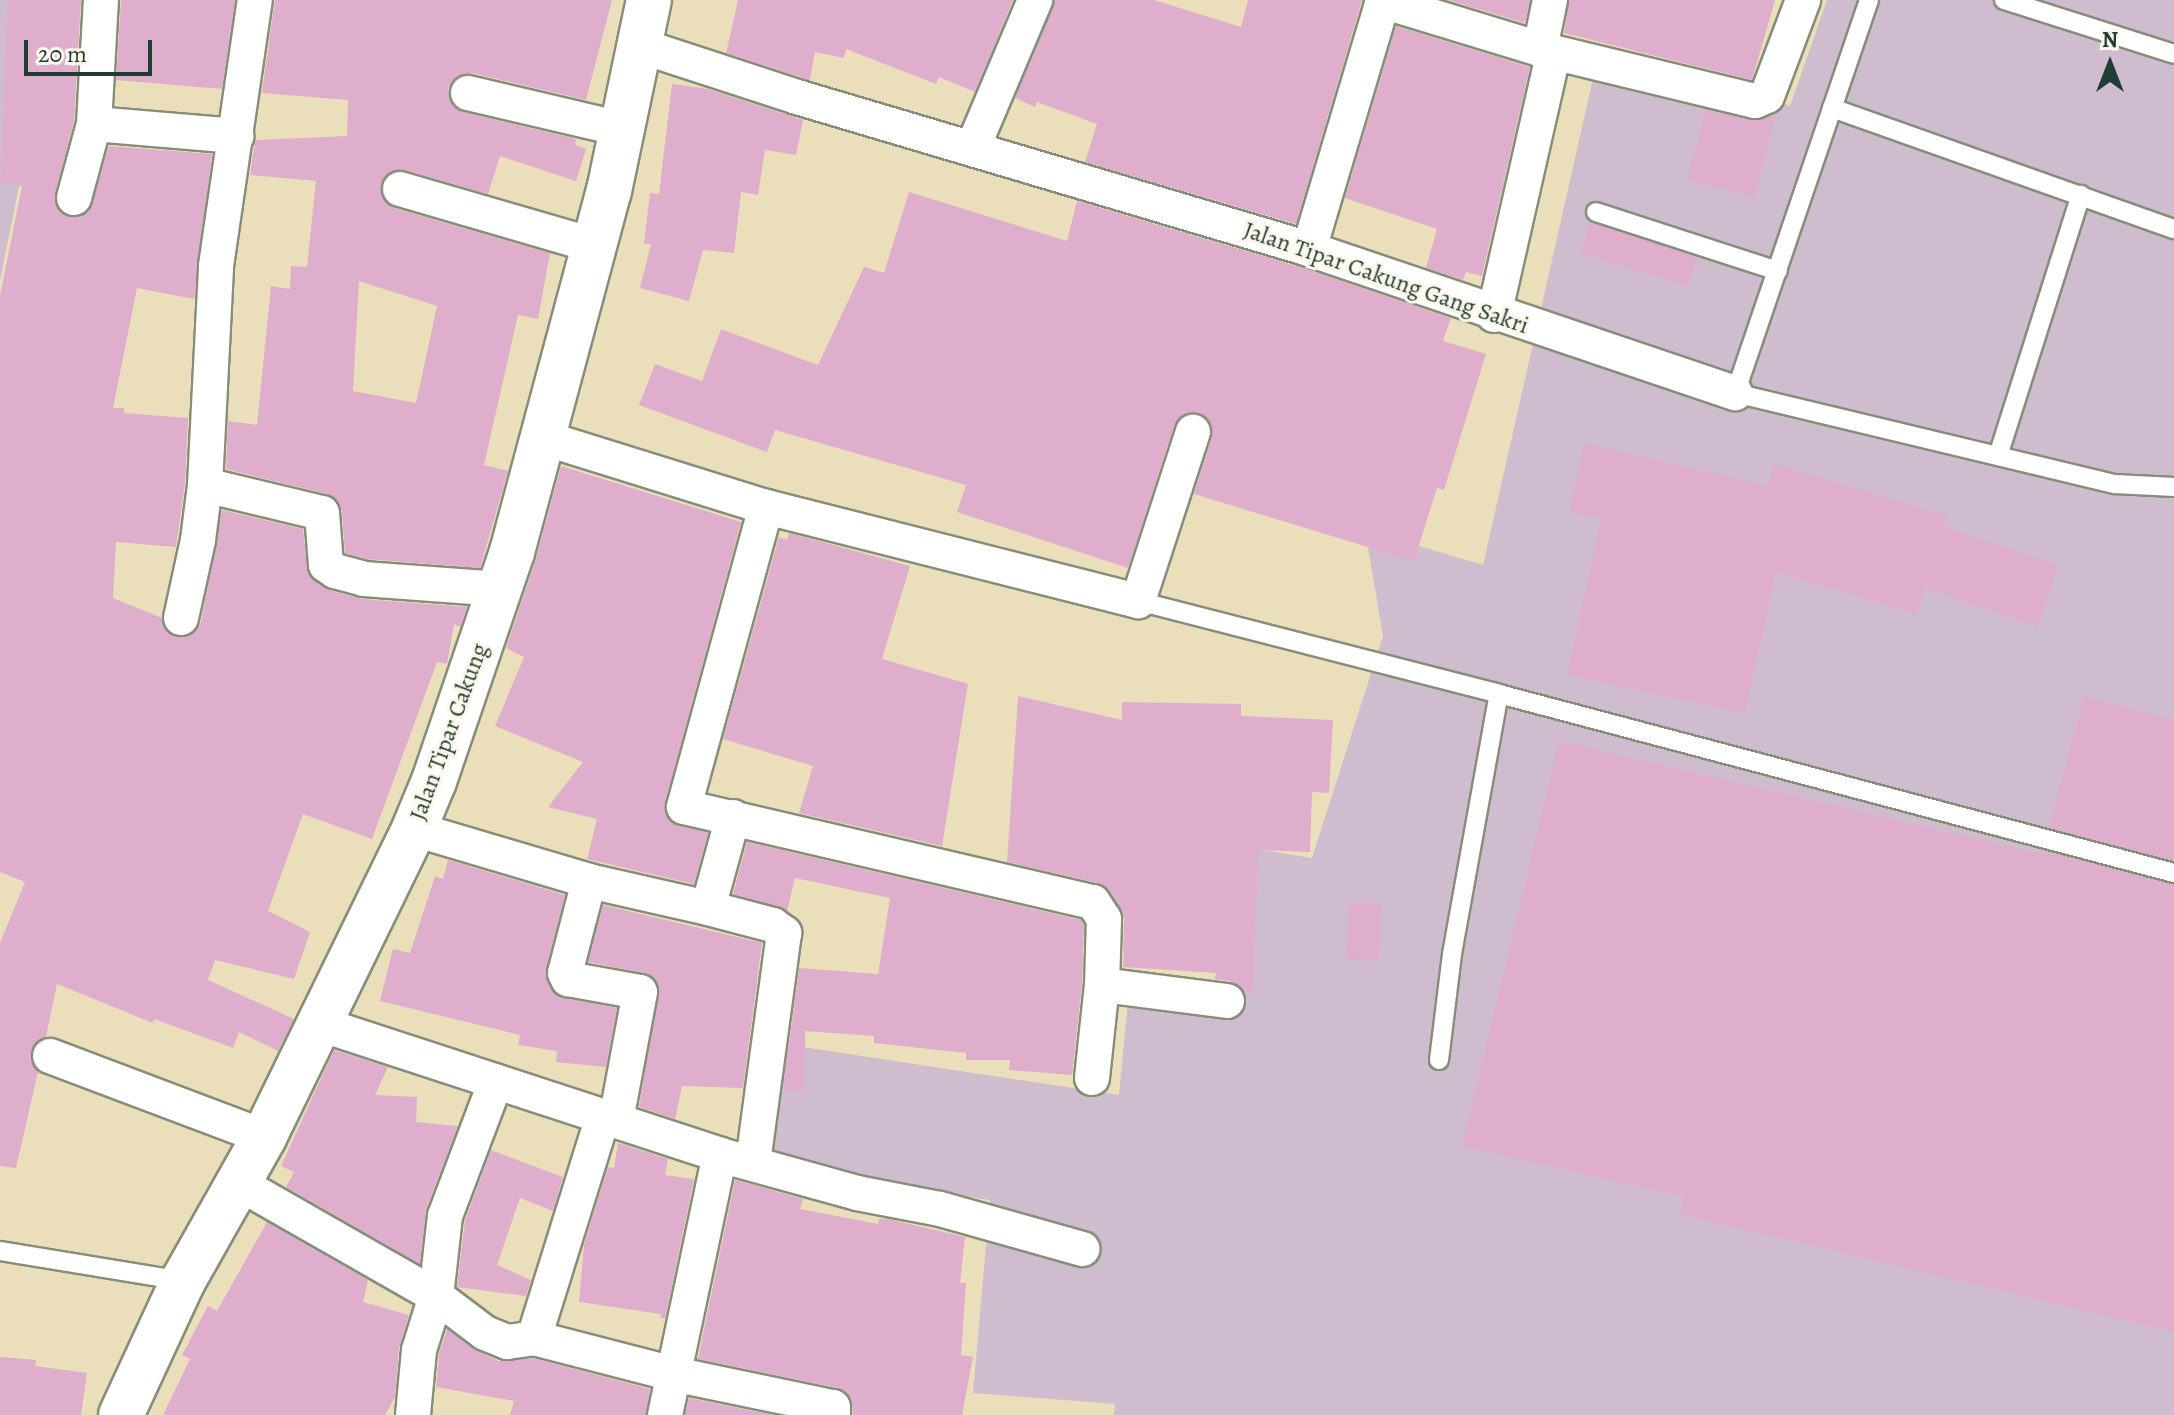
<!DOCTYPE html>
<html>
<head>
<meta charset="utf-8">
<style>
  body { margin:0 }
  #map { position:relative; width:2174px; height:1415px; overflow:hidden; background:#ebdfbb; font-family:Alegreya,serif }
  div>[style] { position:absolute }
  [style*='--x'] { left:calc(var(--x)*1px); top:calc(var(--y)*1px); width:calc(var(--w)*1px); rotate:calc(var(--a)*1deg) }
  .industrial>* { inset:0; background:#cfbdcf }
  .building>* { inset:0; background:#dfaecd }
  .roads { filter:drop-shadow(2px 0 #858e78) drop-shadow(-2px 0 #858e78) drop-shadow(0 2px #858e78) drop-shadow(0 -2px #858e78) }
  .service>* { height:18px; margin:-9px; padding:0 9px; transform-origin:9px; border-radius:9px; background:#fff }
  .minor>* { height:34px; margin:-17px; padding:0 17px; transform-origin:17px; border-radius:17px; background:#fff }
  .tertiary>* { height:44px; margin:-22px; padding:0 22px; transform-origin:22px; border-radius:22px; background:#fff }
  span { translate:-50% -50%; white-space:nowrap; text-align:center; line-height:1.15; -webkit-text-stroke:6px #fbf7ec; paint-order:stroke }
  .street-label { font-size:24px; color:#1f3d34 }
  .north { position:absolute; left:2070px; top:24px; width:80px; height:80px; -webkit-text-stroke:6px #fbf7ec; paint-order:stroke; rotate:0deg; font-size:22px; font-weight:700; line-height:32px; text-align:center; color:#1f3d34 }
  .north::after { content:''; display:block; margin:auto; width:28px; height:36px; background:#1f3d34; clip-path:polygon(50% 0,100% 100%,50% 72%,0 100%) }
  .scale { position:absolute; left:24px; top:40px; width:128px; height:36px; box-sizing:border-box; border:4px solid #1f3d34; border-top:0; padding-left:10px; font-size:24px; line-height:28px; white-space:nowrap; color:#1f3d34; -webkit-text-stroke:6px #fbf7ec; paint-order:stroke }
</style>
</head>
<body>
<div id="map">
  <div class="industrial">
    <i style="clip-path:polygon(0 0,19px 0,23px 167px,0 280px)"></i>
    <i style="clip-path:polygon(1827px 0,2174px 0,2174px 1415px,1114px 1415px,1115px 1404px,973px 1393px,990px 1200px,746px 1161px,770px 1042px,1119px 1095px,1131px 970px,1230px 985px,1244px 847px,1312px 858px,1383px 636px,1365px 530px,1483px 565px,1599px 52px,1790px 106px)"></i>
  </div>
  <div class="building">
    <i style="clip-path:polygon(8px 0,81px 0,74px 121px,55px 194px,60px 213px,78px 217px,89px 212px,109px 146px,212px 154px,194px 299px,137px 288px,113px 408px,124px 408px,124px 413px,188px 418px,185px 483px,176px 547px,116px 542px,113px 598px,162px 618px,167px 632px,176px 637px,195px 632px,201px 622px,222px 510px,303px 529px,308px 574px,329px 590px,362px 599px,467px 607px,460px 627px,454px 624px,447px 664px,437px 662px,372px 839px,303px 814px,268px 911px,310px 932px,294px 979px,215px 960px,208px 980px,294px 1019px,278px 1051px,239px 1032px,233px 1048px,154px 1019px,153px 1023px,57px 984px,46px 1037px,31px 1050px,30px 1060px,38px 1072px,16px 1168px,0 1166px,0 943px,25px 882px,0 872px,0 296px,22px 186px,0 182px)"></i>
    <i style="clip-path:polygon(121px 0,235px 0,222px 89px,116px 80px)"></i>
    <i style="clip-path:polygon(evenodd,275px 0,612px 0,586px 100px,472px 73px,454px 79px,448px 89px,454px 107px,463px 112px,576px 139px,575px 145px,586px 149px,576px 181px,500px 156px,488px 194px,405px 170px,387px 174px,381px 184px,385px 202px,394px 208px,550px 253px,538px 319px,518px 315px,484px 465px,508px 471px,480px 568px,367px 559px,345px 553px,342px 511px,336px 499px,327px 494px,226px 469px,228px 421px,257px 425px,271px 286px,290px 289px,291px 266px,307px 267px,316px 181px,250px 175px,255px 140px,347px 136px,348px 100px,262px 93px,275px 0,359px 281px,437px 306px,416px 403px,353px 391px,359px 281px)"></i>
    <i style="clip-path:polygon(738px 0,1013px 0,975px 92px,939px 77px,936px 84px,846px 49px,844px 58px,815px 52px,810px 80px,726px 53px)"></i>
    <i style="clip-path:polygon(1055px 0,1154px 0,1241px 27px,1248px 0,1362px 0,1296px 224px,1085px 162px,1097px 124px,1037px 102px,1035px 107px,1015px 98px)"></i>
    <i style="clip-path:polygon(1448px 0,1530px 0,1525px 23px)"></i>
    <i style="clip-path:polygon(1569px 0,1775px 0,1752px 80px,1564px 33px)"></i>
    <i style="clip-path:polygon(1396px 26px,1530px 67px,1482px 276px,1466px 272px,1463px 280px,1426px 268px,1437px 229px,1345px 198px)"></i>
    <i style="clip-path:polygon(672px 84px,708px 89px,803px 120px,796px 155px,765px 150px,758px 195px,741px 192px,734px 253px,703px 250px,689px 301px,640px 288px,651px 244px,644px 244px,650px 193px,659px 194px)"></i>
    <i style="clip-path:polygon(1706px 110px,1750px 120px,1776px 116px,1754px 197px,1687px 180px)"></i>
    <i style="clip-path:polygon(909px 192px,1067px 241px,1077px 201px,1303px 268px,1451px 318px,1443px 341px,1486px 354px,1444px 490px,1437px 488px,1414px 561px,1194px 494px,1212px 437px,1208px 419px,1198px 413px,1180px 417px,1174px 426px,1128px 568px,957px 512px,966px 485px,775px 430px,767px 452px,639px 405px,655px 364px,702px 381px,721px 329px,818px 365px,864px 267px,884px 273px)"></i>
    <i style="clip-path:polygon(1590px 222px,1697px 257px,1687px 286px,1581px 253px)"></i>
    <i style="clip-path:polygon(1584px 443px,1768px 486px,1775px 464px,1947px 516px,1944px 527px,2058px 565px,2038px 626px,1925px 588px,1917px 614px,1776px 572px,1745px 713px,1567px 675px,1601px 519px,1569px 512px)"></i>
    <i style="clip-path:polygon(561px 466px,741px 522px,665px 802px,665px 813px,671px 822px,708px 833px,694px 884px,587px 859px,597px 819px,548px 807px,583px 762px,495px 726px,524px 657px,506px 648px,536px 559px)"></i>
    <i style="clip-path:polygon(789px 533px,910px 566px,882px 659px,968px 684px,942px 846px,799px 813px,813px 766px,723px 739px,779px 537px,787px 540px)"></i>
    <i style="clip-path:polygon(1018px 696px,1122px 720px,1122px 702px,1241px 704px,1241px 716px,1333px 720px,1329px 793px,1312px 792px,1310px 852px,1258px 850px,1253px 994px,1245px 993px,1230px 981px,1215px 979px,1216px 973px,1123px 967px,1124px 919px,1109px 890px,1098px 883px,1007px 862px)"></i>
    <i style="clip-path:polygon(2084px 696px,2174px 720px,2174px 861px,2049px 827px)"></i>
    <i style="clip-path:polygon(1559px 741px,2042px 854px,2043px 851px,2174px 885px,2174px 1332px,1680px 1214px,1684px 1197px,1462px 1146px)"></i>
    <i style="clip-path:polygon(747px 842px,1081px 920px,1084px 925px,1082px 984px,1072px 1075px,1009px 1070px,1010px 1060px,966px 1060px,966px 1053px,874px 1043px,874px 1036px,805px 1031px,805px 1091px,783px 1090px,799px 968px,878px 974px,890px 898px,795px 878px,787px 911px,733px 894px)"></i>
    <i style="clip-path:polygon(448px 860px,565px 895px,546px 968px,547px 981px,556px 995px,564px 998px,617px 1008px,606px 1067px,556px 1062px,557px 1051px,518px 1045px,520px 1035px,380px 1001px,393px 949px,410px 953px,435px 876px,443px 879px)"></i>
    <i style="clip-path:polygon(1349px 902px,1382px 904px,1378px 960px,1346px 958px)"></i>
    <i style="clip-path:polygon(603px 905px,762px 943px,743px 1088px,682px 1086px,675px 1119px,639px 1107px,659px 986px,644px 973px,588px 962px)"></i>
    <i style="clip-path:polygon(334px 1050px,388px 1067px,375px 1095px,417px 1097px,416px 1122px,458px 1126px,426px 1209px,420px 1264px,286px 1187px,294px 1172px,281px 1166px)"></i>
    <i style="clip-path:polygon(618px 1143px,668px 1159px,665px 1175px,694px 1179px,665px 1319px,660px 1317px,661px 1314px,579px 1302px,584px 1245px,608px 1167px,614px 1168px)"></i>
    <i style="clip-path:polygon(491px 1150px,563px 1177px,553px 1211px,520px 1198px,497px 1265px,531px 1280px,526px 1296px,457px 1287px,465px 1221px)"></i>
    <i style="clip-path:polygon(735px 1180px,803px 1199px,800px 1209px,878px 1224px,879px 1219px,888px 1219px,965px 1237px,960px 1283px,966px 1283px,961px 1355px,973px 1357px,962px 1415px,853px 1415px,851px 1398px,838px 1388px,698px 1359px)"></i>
    <i style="clip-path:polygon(267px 1222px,368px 1280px,363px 1302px,409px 1315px,399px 1348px,395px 1397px,385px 1415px,163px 1415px,190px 1359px,182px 1355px,208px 1306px,217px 1311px)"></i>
    <i style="clip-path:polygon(447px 1329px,473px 1349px,499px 1361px,533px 1358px,650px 1389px,646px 1415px,510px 1415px,514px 1401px,436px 1387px,439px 1354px)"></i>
    <i style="clip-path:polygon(0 1357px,36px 1360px,35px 1366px,87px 1373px,81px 1415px,0 1415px)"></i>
    <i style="clip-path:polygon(689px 1398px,773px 1415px,685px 1415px)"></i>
  </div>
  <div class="roads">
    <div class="service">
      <i style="--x:1869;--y:0;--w:415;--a:108.8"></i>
      <i style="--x:1735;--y:393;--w:391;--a:13.5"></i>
      <i style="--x:2115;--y:484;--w:59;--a:2.9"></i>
      <i style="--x:2004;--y:0;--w:178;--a:17.6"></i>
      <i style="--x:1832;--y:108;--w:363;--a:19.5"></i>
      <i style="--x:1596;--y:212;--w:191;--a:18"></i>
      <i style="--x:1998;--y:456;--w:274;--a:-72.4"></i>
      <i style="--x:1138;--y:601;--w:373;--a:14.4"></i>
      <i style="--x:1439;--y:1060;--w:107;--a:-83"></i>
      <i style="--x:1452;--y:954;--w:264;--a:-79.8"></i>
      <i style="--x:1499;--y:694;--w:698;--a:14.85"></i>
      <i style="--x:0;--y:1251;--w:185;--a:9.3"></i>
    </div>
    <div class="minor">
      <i style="--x:1382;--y:1;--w:165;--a:16.9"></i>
      <i style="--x:1540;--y:49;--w:221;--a:13.6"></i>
      <i style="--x:1755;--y:101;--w:13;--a:-23"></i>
      <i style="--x:1767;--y:96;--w:103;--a:-69.4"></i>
      <i style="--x:638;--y:45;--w:167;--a:18.1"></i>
      <i style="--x:797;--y:97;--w:534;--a:16.53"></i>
      <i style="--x:1309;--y:249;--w:450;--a:18.7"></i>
      <i style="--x:468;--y:93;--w:157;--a:13.2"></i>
      <i style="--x:94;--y:124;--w:143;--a:4.8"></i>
      <i style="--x:973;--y:147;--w:160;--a:-67.1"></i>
      <i style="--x:400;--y:189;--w:201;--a:16.2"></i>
      <i style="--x:74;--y:198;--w:77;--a:-74.9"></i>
      <i style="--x:94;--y:124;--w:124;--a:-86.8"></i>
      <i style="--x:1309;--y:249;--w:260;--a:-73.4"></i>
      <i style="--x:1494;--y:315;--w:262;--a:-77.2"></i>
      <i style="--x:1552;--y:59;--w:16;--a:-140"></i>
      <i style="--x:1540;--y:49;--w:50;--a:-78.5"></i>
      <i style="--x:544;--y:438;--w:232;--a:17.3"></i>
      <i style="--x:766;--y:507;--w:384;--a:14.2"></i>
      <i style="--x:1138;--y:601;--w:178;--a:-72"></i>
      <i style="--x:205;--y:485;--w:120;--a:13.5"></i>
      <i style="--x:322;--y:513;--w:52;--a:85.6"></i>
      <i style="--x:326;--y:565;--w:11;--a:34"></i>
      <i style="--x:335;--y:571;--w:30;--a:15"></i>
      <i style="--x:364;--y:579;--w:136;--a:4.2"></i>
      <i style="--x:766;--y:507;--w:311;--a:105.3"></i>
      <i style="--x:684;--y:807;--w:420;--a:13.1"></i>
      <i style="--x:1093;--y:902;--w:20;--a:57"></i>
      <i style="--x:1104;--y:919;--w:66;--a:91.7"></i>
      <i style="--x:1102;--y:985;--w:126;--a:7.3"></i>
      <i style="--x:181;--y:618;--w:80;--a:-77.7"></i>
      <i style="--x:198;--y:540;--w:55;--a:-82.7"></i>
      <i style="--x:205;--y:485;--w:219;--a:-87.1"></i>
      <i style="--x:216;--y:266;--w:269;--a:-81.7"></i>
      <i style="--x:733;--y:817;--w:94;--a:105.4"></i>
      <i style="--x:708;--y:908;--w:67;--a:14.7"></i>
      <i style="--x:773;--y:925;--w:14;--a:36"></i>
      <i style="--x:784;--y:933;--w:232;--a:97.7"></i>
      <i style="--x:414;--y:829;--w:183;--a:16.5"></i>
      <i style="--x:589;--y:881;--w:122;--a:12.8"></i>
      <i style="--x:589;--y:881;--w:95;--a:104.6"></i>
      <i style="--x:565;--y:973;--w:7;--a:63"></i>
      <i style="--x:568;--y:979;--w:73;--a:10.2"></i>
      <i style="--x:640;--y:992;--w:130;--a:100.6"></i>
      <i style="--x:317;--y:1023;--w:424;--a:18.1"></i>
      <i style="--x:720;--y:1155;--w:142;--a:15.5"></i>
      <i style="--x:857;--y:1193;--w:85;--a:10.9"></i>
      <i style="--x:940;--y:1209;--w:148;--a:15.7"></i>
      <i style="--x:50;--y:1056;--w:229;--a:20.7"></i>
      <i style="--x:1092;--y:1078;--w:94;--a:-83.9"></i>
      <i style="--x:240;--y:1184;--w:226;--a:29.7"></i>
      <i style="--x:436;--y:1296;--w:61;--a:37.1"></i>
      <i style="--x:485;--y:1333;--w:24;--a:22"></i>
      <i style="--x:507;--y:1342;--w:27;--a:-8"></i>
      <i style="--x:534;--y:1338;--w:232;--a:-72.7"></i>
      <i style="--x:534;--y:1338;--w:144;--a:14.5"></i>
      <i style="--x:673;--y:1374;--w:163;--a:11.7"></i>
      <i style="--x:833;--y:1407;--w:8;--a:90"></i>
      <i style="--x:413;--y:1415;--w:65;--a:-84.7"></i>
      <i style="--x:419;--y:1350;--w:57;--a:-72.5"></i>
      <i style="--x:436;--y:1296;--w:81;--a:-83.6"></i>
      <i style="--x:445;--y:1216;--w:144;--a:-69.3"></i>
      <i style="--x:665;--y:1415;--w:266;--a:-78.1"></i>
    </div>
    <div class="tertiary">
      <i style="--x:121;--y:1415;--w:148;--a:-65.2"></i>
      <i style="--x:183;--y:1281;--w:165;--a:-60.6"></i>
      <i style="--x:264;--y:1137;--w:343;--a:-64"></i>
      <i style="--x:414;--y:829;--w:52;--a:-67.4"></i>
      <i style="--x:434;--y:781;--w:242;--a:-71.2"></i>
      <i style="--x:512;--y:552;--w:374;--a:-75"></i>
      <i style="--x:609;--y:191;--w:195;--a:-78.2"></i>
    </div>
  </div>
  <div class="street-label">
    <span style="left:1386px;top:278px;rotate:19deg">Jalan Tipar Cakung Gang Sakri</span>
    <span style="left:449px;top:732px;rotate:-70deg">Jalan Tipar Cakung</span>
  </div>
  <div class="north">N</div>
  <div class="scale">20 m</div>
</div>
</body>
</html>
